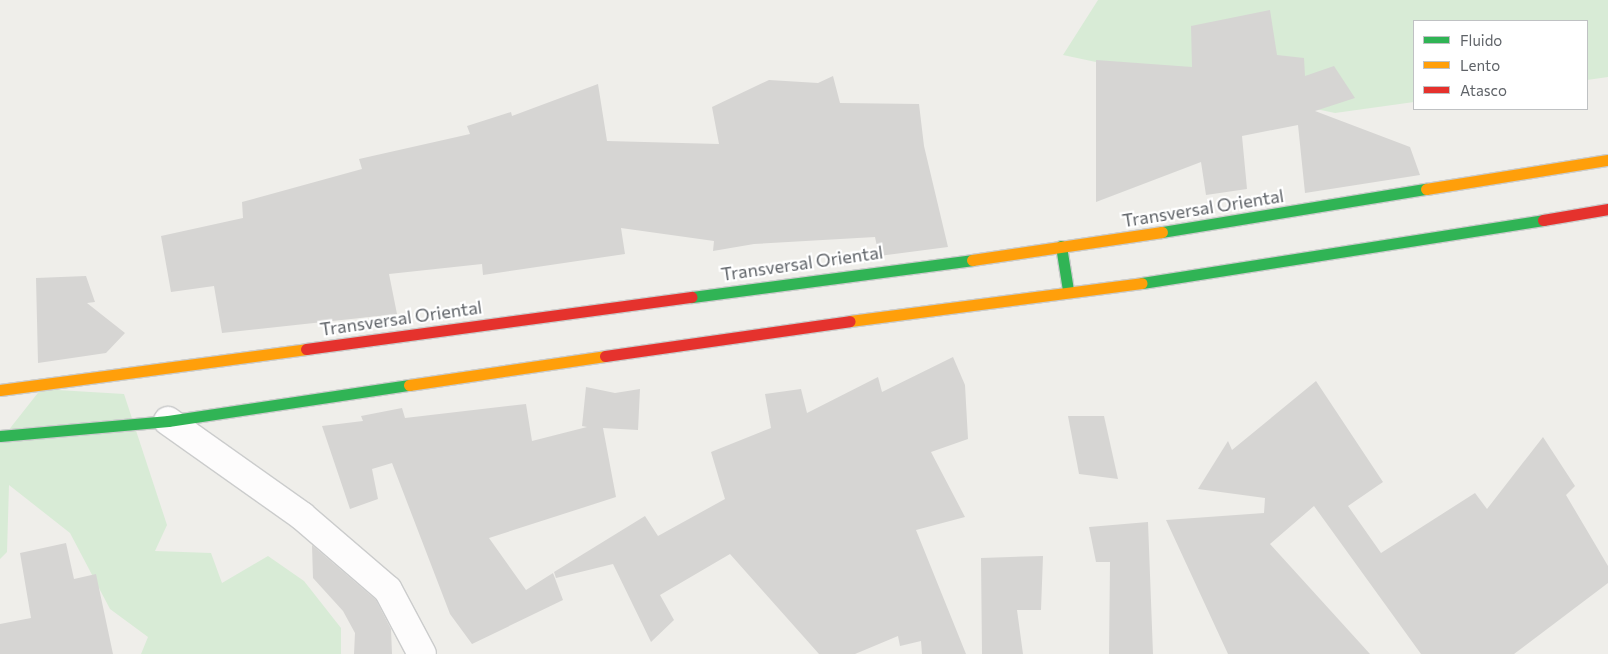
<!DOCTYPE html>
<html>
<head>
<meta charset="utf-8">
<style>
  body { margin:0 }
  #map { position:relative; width:1608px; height:654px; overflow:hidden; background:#efeeea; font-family:Commissioner,sans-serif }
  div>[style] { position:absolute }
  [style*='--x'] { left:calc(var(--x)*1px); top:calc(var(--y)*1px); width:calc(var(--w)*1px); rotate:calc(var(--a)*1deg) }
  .green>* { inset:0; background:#d8ebd6 }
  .building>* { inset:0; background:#d6d5d3 }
  .roads { filter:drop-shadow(1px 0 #cbcccc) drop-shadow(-1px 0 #cbcccc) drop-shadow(0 1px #cbcccc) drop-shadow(0 -1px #cbcccc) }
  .street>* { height:28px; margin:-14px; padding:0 14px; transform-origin:14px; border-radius:14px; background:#fdfcfc }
  .fast>* { height:11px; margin:-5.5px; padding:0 5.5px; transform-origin:5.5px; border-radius:5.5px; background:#30b455 }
  .slow>* { height:11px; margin:-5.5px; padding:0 5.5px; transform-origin:5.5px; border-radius:5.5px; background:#ff9f0a }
  .jam>* { height:11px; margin:-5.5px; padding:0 5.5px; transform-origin:5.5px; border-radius:5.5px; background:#e5322d }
  span { translate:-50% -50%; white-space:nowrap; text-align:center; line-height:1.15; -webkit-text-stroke:4.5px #fff; paint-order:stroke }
  .street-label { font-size:18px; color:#5f6368 }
  .legend { position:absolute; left:1413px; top:20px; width:175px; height:90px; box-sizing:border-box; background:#fff; border:1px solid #bfc1c3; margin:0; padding:6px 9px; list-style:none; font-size:15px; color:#5f6368 }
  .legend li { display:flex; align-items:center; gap:10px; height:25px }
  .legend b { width:25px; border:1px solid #bfc1c3 }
</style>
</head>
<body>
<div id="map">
  <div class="green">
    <i style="clip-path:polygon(1098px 0,1608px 0,1608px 77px,1587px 80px,1587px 21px,1414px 21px,1414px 102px,1335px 113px,1063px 55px)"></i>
    <i style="clip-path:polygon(41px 389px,124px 394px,167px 525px,155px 551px,211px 553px,222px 583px,268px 556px,304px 581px,341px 628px,341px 654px,141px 654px,148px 637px,110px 609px,70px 533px,9px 485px,7px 552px,0 559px,0 441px)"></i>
  </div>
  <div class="building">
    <i style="clip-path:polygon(1270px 10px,1277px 55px,1304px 58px,1305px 76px,1334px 66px,1355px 98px,1315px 111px,1410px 147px,1420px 175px,1305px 193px,1298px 125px,1242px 136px,1247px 189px,1206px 195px,1201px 162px,1096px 202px,1096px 60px,1192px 67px,1191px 26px)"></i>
    <i style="clip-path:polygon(833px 76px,840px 103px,919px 104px,924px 146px,948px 247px,879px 256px,875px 237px,754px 244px,713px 251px,714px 241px,621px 228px,625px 254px,483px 275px,482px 264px,389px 274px,397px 314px,222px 333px,214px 286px,171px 292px,161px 236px,243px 218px,242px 202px,362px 169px,359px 159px,470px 134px,467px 126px,511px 112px,512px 116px,598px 84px,607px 141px,719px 144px,712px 107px,769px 80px,818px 83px)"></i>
    <i style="clip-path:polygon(86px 276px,95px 302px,87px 303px,125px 333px,106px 353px,38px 363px,36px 278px)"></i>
    <i style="clip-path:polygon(953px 357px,965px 385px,968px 439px,931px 452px,965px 517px,916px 530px,966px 654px,922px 654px,921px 641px,900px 646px,898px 636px,855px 654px,819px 654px,730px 554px,660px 595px,674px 620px,651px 642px,613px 564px,556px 578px,554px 572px,645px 516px,658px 536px,725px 499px,711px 452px,771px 428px,765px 394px,801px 389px,807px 413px,878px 377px,882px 392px)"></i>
    <i style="clip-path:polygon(1316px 381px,1383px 482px,1348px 506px,1381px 553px,1475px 493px,1487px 509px,1543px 437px,1575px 486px,1566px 495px,1608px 566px,1608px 583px,1514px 654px,1421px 654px,1314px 506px,1270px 544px,1370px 654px,1228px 654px,1166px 520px,1264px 513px,1265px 498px,1198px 489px,1228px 441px,1232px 450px)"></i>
    <i style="clip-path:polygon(586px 387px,615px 393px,640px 389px,638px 430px,603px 428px,616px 497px,489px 538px,526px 590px,553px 573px,563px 600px,472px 644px,450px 614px,392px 463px,372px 469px,378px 499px,350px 509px,322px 426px,363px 421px,361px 416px,402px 408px,405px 418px,526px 404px,532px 441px,587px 427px,582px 426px)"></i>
    <i style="clip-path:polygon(1068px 416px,1104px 416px,1118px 479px,1079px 474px)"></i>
    <i style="clip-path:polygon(1148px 522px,1153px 654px,1109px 654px,1110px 562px,1096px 562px,1089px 527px)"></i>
    <i style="clip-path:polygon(66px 543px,74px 579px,96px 574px,113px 654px,0 654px,0 624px,31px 618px,20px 553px)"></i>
    <i style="clip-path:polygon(312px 545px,376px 600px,391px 629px,392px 654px,354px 654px,355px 633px,343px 611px,313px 578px)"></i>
    <i style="clip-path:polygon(1043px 556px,1041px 610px,1017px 610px,1023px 654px,982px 654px,981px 558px)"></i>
  </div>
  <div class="roads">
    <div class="street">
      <i style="--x:168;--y:421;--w:164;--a:35.3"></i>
      <i style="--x:302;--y:516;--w:113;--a:40.7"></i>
      <i style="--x:388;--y:590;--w:72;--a:62"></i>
    </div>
    <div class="fast">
      <i style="--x:1162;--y:232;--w:267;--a:-9.3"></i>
      <i style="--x:1061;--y:246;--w:45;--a:81"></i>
      <i style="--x:1142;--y:283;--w:406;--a:-8.9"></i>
      <i style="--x:692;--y:297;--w:282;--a:-7.5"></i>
      <i style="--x:0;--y:436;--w:169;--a:-5.1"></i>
      <i style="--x:168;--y:421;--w:244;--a:-8.5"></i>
    </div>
    <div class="slow">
      <i style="--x:1426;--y:189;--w:184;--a:-9.1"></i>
      <i style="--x:972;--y:260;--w:192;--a:-8.4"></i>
      <i style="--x:850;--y:321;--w:294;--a:-7.4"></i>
      <i style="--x:409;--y:385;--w:198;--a:-8.4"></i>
      <i style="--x:0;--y:390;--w:309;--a:-7.6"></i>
    </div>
    <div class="jam">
      <i style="--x:1543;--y:220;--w:66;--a:-9.6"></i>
      <i style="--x:306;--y:349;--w:389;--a:-7.7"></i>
      <i style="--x:605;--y:356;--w:247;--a:-8.1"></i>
    </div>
  </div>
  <div class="street-label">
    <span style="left:1203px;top:208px;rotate:-9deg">Transversal Oriental</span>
    <span style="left:802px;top:263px;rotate:-8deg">Transversal Oriental</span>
    <span style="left:401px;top:318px;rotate:-8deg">Transversal Oriental</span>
  </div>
  <ul class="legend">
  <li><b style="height:6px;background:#30b455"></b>Fluido</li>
  <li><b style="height:6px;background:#ff9f0a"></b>Lento</li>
  <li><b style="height:6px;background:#e5322d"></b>Atasco</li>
  </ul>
</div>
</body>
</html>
